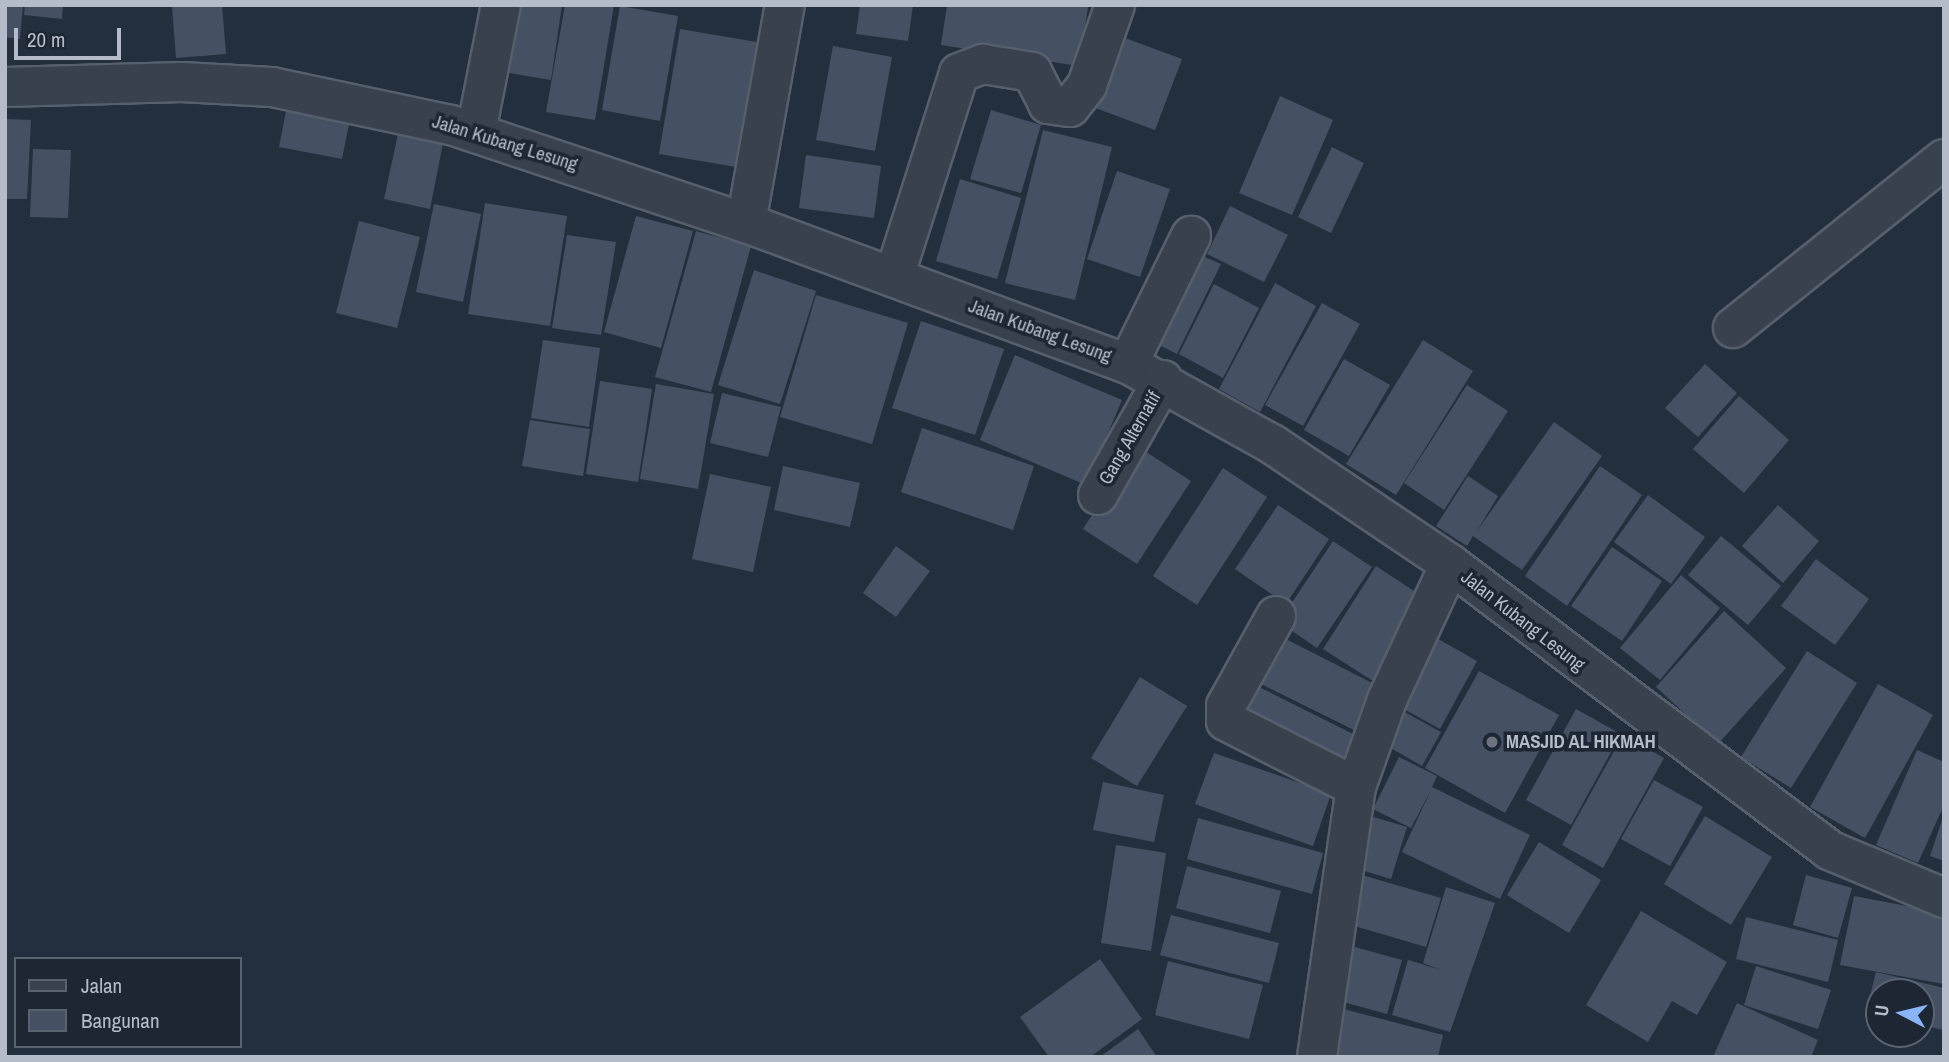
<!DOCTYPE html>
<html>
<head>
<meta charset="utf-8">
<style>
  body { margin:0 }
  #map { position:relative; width:1949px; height:1062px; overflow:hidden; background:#242f3e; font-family:"Archivo Narrow",sans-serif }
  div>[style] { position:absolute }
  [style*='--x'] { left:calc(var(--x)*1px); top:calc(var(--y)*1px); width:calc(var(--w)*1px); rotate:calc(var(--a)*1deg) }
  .building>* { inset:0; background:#455162 }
  .roads { filter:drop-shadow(2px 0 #565f6c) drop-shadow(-2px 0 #565f6c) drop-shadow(0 2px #565f6c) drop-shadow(0 -2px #565f6c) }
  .minor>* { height:38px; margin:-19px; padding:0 19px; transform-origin:19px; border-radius:19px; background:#38414e }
  .dots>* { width:19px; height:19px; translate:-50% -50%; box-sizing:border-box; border:4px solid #1d2633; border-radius:50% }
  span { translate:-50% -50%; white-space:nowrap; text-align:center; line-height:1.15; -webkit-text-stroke:7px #1d2633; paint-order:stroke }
  .street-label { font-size:19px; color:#b4bcc9 }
  .poi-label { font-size:19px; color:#b4bcc9; font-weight:700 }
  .left { translate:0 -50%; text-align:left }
  .frame { position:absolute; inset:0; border:7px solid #b4bcc9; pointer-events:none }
  .legend { position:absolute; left:14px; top:957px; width:228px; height:91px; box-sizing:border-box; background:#1d2633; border:2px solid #59626f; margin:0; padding:9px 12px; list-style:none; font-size:21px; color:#b4bcc9 }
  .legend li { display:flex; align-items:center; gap:14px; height:35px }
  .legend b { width:35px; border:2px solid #59626f }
  .north { position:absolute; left:1865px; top:978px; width:70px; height:70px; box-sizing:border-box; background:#1d2633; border:2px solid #59626f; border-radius:50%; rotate:277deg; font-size:19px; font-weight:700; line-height:28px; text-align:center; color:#b4bcc9 }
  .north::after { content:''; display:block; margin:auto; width:24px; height:32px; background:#8ab4f8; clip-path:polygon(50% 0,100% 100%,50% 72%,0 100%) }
  .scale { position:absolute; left:14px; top:28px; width:107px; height:32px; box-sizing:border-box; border:4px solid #b4bcc9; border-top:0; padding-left:9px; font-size:21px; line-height:24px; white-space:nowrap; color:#b4bcc9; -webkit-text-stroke:5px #1d2633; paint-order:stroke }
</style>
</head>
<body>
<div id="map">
  <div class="building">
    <i style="clip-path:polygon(5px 5px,23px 5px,20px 39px,5px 37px)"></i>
    <i style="clip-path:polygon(25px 5px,63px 5px,62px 19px,24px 15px)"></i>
    <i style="clip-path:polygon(172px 5px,222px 5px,226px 54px,176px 58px)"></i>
    <i style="clip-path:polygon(507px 5px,562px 5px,551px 80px,497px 71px)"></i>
    <i style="clip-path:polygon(565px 5px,614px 5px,595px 120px,546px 112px)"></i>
    <i style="clip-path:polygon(860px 5px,913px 5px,908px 41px,856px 34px)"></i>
    <i style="clip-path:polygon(947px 5px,1088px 7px,1079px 66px,941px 45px)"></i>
    <i style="clip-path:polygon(620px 6px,678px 16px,660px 121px,602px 110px)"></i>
    <i style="clip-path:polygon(680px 29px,769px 44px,748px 169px,659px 154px)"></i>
    <i style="clip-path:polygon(1114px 34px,1182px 59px,1155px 130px,1087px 105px)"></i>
    <i style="clip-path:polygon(833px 46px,892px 57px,875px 151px,816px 140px)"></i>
    <i style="clip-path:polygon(1280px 96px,1333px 120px,1292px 215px,1239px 193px)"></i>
    <i style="clip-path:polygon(287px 106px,350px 119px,342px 159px,279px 147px)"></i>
    <i style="clip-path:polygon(991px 110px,1041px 125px,1021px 193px,970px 179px)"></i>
    <i style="clip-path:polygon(5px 119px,31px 120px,27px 199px,5px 199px)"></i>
    <i style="clip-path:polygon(1043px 130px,1112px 147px,1075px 300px,1005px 283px)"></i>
    <i style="clip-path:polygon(398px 134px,443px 143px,430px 209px,384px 199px)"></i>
    <i style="clip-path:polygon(1332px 147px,1364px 163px,1331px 233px,1298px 217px)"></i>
    <i style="clip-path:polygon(33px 149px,71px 150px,68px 218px,30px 217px)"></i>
    <i style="clip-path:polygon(806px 155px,881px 166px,874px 218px,799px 208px)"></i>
    <i style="clip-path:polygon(1117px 171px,1170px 189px,1140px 277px,1087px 259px)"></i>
    <i style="clip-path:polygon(960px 179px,1021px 198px,997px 279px,936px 261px)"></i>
    <i style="clip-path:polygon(485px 203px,567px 216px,550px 326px,468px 314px)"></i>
    <i style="clip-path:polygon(434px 204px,481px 214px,463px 302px,416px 292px)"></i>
    <i style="clip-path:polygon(1230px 206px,1288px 235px,1264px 282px,1207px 254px)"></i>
    <i style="clip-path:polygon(636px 216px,693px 231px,661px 348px,604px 332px)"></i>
    <i style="clip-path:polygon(359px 221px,420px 237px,397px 328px,336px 313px)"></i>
    <i style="clip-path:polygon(696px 231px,751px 246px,711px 392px,655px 377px)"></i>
    <i style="clip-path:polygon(567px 235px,616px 242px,601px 335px,552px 328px)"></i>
    <i style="clip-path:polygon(1189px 250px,1221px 264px,1177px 354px,1145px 338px)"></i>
    <i style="clip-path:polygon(754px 270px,816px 291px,780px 404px,718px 385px)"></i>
    <i style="clip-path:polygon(1275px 283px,1316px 306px,1260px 412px,1219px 389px)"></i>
    <i style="clip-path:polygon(1214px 284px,1259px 308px,1223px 378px,1179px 354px)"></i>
    <i style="clip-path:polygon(816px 295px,908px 323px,872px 444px,780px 417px)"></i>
    <i style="clip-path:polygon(1322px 303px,1360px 324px,1303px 426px,1265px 405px)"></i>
    <i style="clip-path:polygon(921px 321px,1004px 349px,975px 435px,892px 408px)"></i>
    <i style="clip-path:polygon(543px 340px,600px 348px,589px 427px,531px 418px)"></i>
    <i style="clip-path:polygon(1423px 340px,1473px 371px,1396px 495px,1346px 464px)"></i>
    <i style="clip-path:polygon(1015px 355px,1122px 400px,1086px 485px,980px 440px)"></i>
    <i style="clip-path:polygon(1344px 359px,1390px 385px,1349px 456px,1304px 430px)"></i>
    <i style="clip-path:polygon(1705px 364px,1737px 393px,1698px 437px,1665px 408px)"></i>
    <i style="clip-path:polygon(600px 381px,652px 389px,638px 482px,586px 474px)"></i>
    <i style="clip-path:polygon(656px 384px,714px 394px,698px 489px,640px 479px)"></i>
    <i style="clip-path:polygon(1467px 385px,1508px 411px,1444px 510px,1404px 483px)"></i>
    <i style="clip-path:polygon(722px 393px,781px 407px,768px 457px,710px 443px)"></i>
    <i style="clip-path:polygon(1739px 396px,1789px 440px,1744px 493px,1693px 449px)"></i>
    <i style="clip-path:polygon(530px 420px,590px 429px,583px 476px,522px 466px)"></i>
    <i style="clip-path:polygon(1554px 422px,1602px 456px,1522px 570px,1473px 536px,1467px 546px,1436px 526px,1468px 476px,1498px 496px,1477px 531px)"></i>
    <i style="clip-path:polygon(922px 428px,1034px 466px,1013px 530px,901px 492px)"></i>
    <i style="clip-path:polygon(1137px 446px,1191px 481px,1137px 564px,1083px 529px)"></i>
    <i style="clip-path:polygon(783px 466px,860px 483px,850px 527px,774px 510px)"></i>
    <i style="clip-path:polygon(1600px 466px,1642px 495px,1567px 606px,1525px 576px)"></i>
    <i style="clip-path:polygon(1223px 468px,1267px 497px,1197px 605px,1153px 576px)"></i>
    <i style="clip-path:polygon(710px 474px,771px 487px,753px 572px,692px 559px)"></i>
    <i style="clip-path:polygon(1648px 495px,1705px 537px,1671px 584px,1614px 542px)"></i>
    <i style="clip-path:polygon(1278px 505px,1329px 539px,1286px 604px,1235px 569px)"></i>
    <i style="clip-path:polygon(1778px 505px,1819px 541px,1783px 583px,1742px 546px)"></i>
    <i style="clip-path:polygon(1721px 536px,1781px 586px,1748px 625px,1688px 575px)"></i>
    <i style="clip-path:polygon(1333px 541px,1372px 567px,1317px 648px,1279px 622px)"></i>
    <i style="clip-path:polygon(896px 546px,930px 571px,896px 617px,863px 593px)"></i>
    <i style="clip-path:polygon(1612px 547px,1662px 581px,1622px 641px,1571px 606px)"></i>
    <i style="clip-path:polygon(1816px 559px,1869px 599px,1835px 645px,1781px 606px)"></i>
    <i style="clip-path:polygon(1376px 566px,1429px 601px,1376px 683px,1323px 649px)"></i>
    <i style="clip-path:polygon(1681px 575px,1720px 608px,1660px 680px,1620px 648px)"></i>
    <i style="clip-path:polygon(1724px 611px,1786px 668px,1718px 744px,1656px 687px)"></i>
    <i style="clip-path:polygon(1276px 634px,1378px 686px,1356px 731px,1253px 680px)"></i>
    <i style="clip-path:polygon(1431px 635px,1477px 661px,1440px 729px,1393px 703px)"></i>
    <i style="clip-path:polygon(1807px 651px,1857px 683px,1791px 788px,1741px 757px)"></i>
    <i style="clip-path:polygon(1479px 671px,1559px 715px,1505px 813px,1425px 768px)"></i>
    <i style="clip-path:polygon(1140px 677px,1187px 706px,1137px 786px,1091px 758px)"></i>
    <i style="clip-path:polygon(1247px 681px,1363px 739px,1344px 779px,1228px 720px)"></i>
    <i style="clip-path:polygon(1878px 684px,1933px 715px,1865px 838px,1810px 807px)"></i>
    <i style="clip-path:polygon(1576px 709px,1621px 734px,1571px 825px,1526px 800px)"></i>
    <i style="clip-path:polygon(1401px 710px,1441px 732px,1422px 766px,1382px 743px)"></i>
    <i style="clip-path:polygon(1623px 735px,1664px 758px,1603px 868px,1562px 845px)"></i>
    <i style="clip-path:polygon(1917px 750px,1944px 762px,1944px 805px,1918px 863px,1876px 845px)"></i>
    <i style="clip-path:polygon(1214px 753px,1331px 794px,1313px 846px,1195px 804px)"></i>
    <i style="clip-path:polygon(1399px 757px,1437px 776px,1432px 787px,1530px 835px,1500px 899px,1402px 852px,1431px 790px,1411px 828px,1373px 809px)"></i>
    <i style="clip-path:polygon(1654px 780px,1703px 807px,1670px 866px,1621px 839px)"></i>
    <i style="clip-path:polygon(1103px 782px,1164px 795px,1154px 842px,1093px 830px)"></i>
    <i style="clip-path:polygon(1364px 814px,1407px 827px,1391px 879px,1348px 866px)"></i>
    <i style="clip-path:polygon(1705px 816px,1772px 857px,1731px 925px,1664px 884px)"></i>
    <i style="clip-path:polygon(1943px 817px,1944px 817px,1944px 861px,1930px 856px)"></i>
    <i style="clip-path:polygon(1198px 818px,1323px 853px,1312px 894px,1187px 859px)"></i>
    <i style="clip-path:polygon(1539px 842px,1601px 880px,1569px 933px,1507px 895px)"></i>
    <i style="clip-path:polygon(1116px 845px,1166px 853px,1151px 951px,1101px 943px)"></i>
    <i style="clip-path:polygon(1187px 866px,1281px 891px,1270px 933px,1176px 908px)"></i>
    <i style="clip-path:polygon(1355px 873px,1441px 898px,1426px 947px,1341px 922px)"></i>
    <i style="clip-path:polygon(1806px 875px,1852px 888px,1838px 938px,1793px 925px)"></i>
    <i style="clip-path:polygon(1446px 887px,1495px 903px,1450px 1032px,1392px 1015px,1408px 960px,1441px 970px,1423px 963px)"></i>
    <i style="clip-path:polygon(1854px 896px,1944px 913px,1944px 984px,1840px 965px)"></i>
    <i style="clip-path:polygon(1641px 911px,1727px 962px,1697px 1015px,1672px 1001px,1648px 1042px,1586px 1005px)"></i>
    <i style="clip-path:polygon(1171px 915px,1279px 943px,1269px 983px,1160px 955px)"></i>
    <i style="clip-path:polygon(1746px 917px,1838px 940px,1828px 982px,1736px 959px)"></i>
    <i style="clip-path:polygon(1340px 943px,1402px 960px,1387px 1014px,1325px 997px)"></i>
    <i style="clip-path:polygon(1100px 959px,1142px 1019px,1090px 1057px,1049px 1057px,1020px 1017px)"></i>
    <i style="clip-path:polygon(1168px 961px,1263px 985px,1249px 1039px,1155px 1015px)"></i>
    <i style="clip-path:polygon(1756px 966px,1831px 990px,1818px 1029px,1744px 1005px)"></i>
    <i style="clip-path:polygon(1876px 972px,1944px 988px,1943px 1030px,1921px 1025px,1921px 992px,1879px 992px,1879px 1015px,1866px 1012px)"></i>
    <i style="clip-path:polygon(1737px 1003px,1818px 1040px,1811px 1057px,1713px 1057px)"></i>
    <i style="clip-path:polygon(1332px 1006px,1443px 1035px,1438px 1057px,1332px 1057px)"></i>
    <i style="clip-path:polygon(1138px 1029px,1157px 1057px,1100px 1057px)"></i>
  </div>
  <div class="roads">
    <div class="minor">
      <i style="--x:5;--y:87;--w:177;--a:-1.6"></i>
      <i style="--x:182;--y:82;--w:90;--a:3.2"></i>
      <i style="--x:272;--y:87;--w:183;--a:12"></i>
      <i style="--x:451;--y:125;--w:311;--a:18.4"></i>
      <i style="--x:746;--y:223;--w:407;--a:20.3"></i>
      <i style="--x:1128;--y:364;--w:165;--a:29.1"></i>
      <i style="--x:1272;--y:444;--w:215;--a:34"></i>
      <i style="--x:1450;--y:564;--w:475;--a:37"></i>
      <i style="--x:1829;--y:850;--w:125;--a:22.7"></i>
      <i style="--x:476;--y:132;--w:129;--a:-78.9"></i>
      <i style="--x:746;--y:223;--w:221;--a:-79.9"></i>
      <i style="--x:894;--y:277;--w:214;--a:-72.3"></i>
      <i style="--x:959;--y:73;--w:26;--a:-21"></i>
      <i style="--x:983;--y:64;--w:50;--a:9.3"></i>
      <i style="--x:1032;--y:72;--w:36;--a:63"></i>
      <i style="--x:1048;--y:104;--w:22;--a:8"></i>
      <i style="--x:1070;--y:107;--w:28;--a:-52"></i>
      <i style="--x:1087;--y:85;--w:85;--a:-70.7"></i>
      <i style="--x:1733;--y:328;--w:270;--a:-38.7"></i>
      <i style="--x:1128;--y:364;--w:143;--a:-63.8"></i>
      <i style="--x:1098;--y:495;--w:132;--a:-60.5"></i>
      <i style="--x:1276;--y:616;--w:103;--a:119.1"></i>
      <i style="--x:1226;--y:706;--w:15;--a:90"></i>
      <i style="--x:1226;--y:721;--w:146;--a:26.9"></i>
      <i style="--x:1317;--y:1057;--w:273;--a:-81.8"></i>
      <i style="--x:1356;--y:787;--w:92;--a:-70.4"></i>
      <i style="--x:1387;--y:700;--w:150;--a:-65.1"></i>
    </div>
  </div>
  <div class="dots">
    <i style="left:1492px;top:742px;background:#6b7280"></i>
  </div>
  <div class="street-label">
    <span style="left:505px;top:143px;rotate:17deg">Jalan Kubang Lesung</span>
    <span style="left:1040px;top:331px;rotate:20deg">Jalan Kubang Lesung</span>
    <span style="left:1130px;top:438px;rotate:-60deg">Gang Alternatif</span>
    <span style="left:1523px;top:621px;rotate:38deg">Jalan Kubang Lesung</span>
  </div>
  <div class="poi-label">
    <span class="left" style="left:1506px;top:742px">MASJID AL HIKMAH</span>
  </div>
  <div class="frame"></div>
  <ul class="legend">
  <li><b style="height:9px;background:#38414e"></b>Jalan</li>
  <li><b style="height:19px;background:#455162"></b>Bangunan</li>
  </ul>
  <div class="north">U</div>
  <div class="scale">20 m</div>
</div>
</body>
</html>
